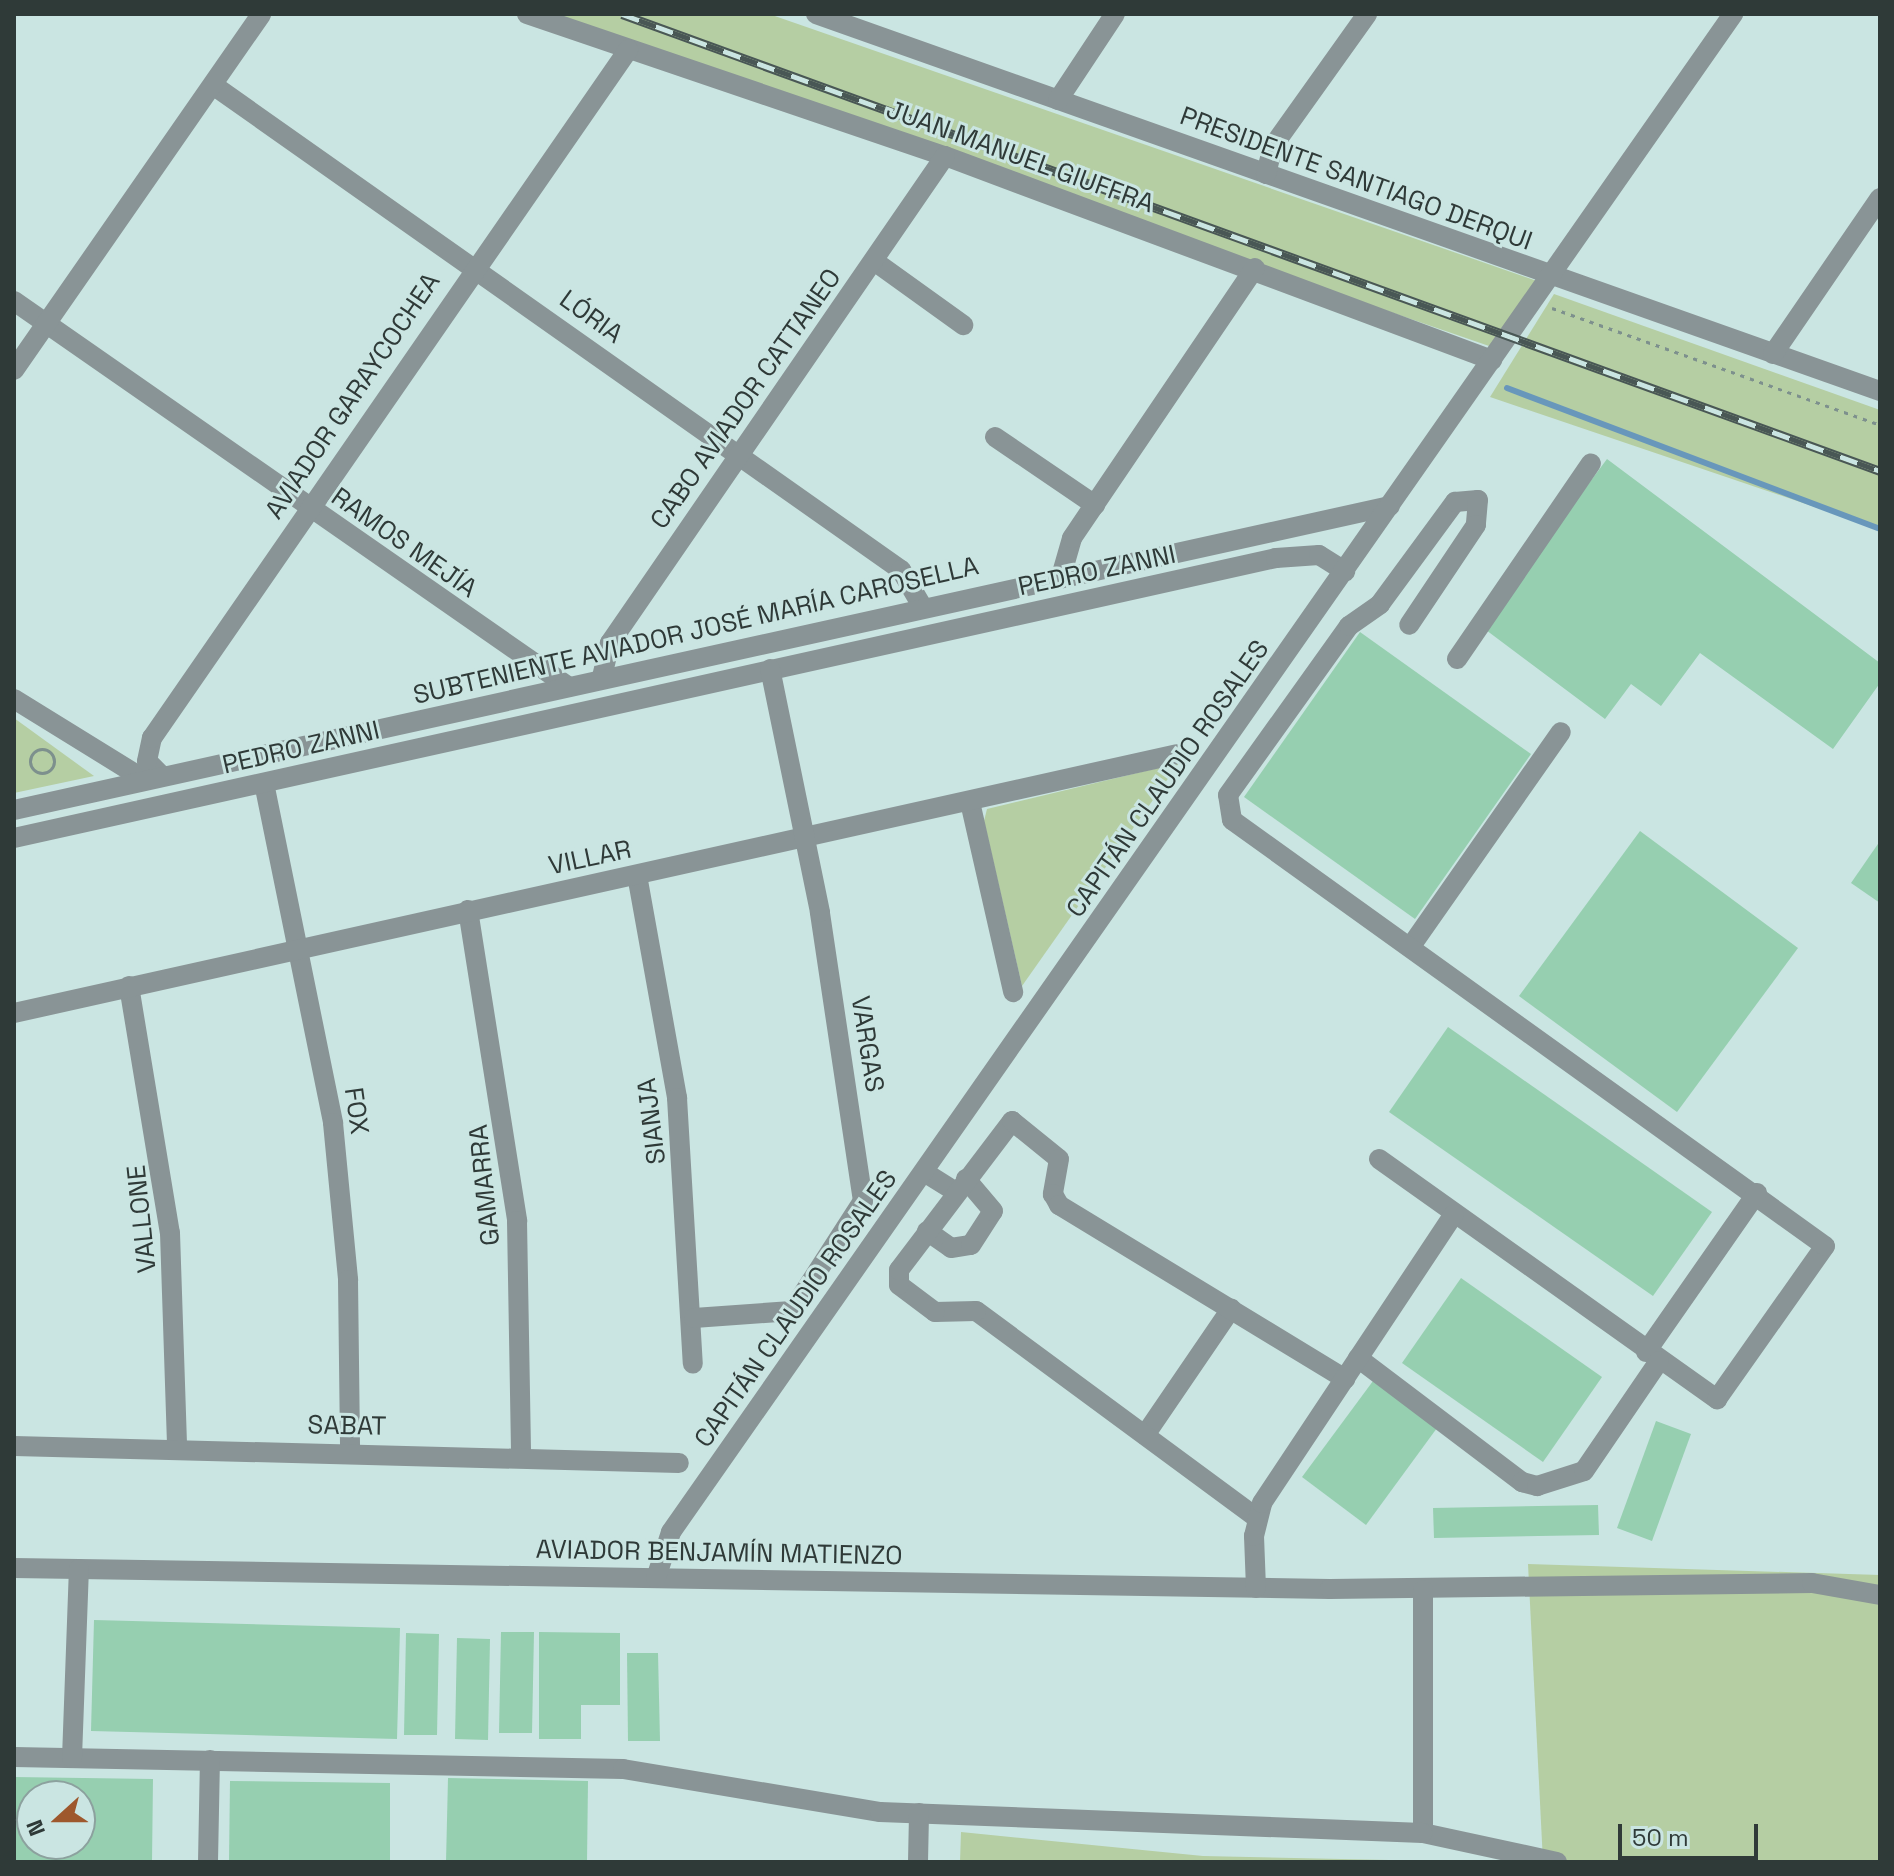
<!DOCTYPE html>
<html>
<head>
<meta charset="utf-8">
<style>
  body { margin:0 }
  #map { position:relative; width:1894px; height:1876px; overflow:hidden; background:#cae5e2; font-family:"Space Grotesk",sans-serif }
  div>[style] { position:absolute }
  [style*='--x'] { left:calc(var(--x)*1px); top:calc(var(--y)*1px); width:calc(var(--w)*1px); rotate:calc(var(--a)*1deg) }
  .green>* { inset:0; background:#b5cea3 }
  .stream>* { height:6px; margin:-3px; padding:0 3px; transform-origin:3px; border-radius:3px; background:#6897bb }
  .building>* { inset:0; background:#96cfb0 }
  .path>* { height:3px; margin-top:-1.5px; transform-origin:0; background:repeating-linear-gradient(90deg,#7d908d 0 4px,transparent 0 10px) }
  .path>.ring { margin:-1.5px; padding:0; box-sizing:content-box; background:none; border:3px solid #7d908d; border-radius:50% }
  .minor>* { height:20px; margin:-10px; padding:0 10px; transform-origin:10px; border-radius:10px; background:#899496 }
  .rail>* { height:9px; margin-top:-4.5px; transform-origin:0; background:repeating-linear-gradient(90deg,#cae5e2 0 18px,#495755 0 36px); box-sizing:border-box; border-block:2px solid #495755 }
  span { translate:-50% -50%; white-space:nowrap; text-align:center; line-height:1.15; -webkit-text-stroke:6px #cae5e2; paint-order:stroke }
  .street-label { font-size:26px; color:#2f3a38 }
  .frame { position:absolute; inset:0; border:16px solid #2f3a38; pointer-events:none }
  .north { position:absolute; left:16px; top:1780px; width:80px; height:80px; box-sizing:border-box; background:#cae5e2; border:2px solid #8ca19e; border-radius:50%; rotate:249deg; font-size:22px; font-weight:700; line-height:32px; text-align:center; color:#2f3a38 }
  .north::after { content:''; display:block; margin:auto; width:28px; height:36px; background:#9e582d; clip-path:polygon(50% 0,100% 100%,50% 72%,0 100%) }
  .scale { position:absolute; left:1618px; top:1824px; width:140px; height:36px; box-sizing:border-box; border:4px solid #2f3a38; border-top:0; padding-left:10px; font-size:24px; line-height:28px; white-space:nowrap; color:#2f3a38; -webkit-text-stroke:6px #cae5e2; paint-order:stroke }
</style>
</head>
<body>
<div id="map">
  <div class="green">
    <i style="clip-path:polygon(527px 14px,769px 14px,1537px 281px,1492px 347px)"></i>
    <i style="clip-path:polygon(1554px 294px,1880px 410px,1880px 529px,1490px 397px)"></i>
    <i style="clip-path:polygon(14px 718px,94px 776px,14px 793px)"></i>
    <i style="clip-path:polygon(1179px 763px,1022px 986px,984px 821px,987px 809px)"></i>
    <i style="clip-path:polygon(1528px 1564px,1880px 1575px,1880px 1862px,1543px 1862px)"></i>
    <i style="clip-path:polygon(961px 1832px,1203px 1856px,1485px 1862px,960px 1862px)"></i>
  </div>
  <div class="stream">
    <i style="--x:1507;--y:388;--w:399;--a:20.7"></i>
  </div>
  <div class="building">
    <i style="clip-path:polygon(1607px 459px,1880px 663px,1880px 683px,1833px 749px,1700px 653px,1661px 706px,1631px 684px,1605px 719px,1482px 627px)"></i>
    <i style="clip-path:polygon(1360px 632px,1531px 754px,1415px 919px,1244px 797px)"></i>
    <i style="clip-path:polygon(1640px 831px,1798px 948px,1677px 1112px,1519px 996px)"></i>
    <i style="clip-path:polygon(1880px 841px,1880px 903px,1851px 883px)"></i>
    <i style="clip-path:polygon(1448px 1027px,1712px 1212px,1653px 1296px,1389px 1112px)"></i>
    <i style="clip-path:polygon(1461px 1278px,1602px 1377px,1543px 1462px,1402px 1363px)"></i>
    <i style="clip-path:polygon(1373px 1381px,1437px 1428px,1366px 1525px,1302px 1477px)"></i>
    <i style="clip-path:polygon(1656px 1421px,1691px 1434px,1652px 1541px,1617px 1528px)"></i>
    <i style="clip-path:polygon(1598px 1505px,1599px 1535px,1434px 1538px,1433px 1508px)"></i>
    <i style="clip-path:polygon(94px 1620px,400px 1628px,397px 1739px,91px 1731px)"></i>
    <i style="clip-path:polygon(501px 1632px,534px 1632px,532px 1733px,499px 1733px)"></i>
    <i style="clip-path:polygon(539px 1632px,620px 1633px,620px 1705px,581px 1705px,581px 1739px,539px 1739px)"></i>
    <i style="clip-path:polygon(406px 1633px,439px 1634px,437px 1735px,404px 1735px)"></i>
    <i style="clip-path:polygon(457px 1638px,490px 1639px,488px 1740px,455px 1739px)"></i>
    <i style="clip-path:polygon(627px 1653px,658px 1653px,660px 1741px,628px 1741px)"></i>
    <i style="clip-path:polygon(evenodd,14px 1777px,153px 1779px,152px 1862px,14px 1862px,14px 1777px,32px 1796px,80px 1796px,80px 1844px,32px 1844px,32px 1796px)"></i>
    <i style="clip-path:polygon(448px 1778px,588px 1781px,587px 1862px,446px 1862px)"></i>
    <i style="clip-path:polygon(230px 1781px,390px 1783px,390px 1862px,229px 1862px)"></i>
  </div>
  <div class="path">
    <i style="--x:1552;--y:308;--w:348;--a:19.6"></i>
    <i class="ring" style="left:30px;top:749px;width:21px;height:21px"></i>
  </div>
  <div class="minor">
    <i style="--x:527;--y:14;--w:441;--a:18.8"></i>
    <i style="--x:945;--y:156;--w:584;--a:20.45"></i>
    <i style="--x:816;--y:14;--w:1129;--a:19.51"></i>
    <i style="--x:213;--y:85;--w:842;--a:35.18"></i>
    <i style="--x:901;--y:570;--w:44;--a:59.9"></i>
    <i style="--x:1058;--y:100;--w:103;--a:-56.5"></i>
    <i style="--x:1266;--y:174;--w:29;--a:-76"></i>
    <i style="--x:1273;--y:146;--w:162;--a:-54.5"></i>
    <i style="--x:874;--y:261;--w:110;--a:35.7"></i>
    <i style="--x:14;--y:301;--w:676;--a:34.82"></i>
    <i style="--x:1773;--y:354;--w:189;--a:-55.6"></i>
    <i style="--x:14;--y:370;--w:433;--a:-55.2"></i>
    <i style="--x:995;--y:437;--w:121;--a:34.2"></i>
    <i style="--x:1062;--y:573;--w:36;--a:-74"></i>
    <i style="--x:1072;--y:538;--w:326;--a:-55.9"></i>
    <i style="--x:1457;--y:659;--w:237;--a:-55.6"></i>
    <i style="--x:602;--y:677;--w:35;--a:-77"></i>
    <i style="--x:610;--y:643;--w:591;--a:-55.48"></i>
    <i style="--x:14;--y:699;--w:154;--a:31.7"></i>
    <i style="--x:162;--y:776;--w:21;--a:-135"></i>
    <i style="--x:147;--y:761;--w:24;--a:-78"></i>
    <i style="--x:152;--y:738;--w:837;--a:-55.32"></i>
    <i style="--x:264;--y:783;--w:347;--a:78.5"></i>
    <i style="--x:333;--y:1123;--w:158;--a:84.5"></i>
    <i style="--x:348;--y:1280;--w:172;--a:89.3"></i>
    <i style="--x:970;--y:802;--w:195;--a:77.2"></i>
    <i style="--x:14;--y:810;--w:1409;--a:-12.46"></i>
    <i style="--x:14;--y:838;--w:1293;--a:-12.51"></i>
    <i style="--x:1276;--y:558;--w:43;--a:-4"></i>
    <i style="--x:1319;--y:555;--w:31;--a:32"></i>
    <i style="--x:637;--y:875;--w:227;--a:79.8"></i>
    <i style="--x:677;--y:1098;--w:266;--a:86.6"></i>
    <i style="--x:468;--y:910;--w:315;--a:81"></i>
    <i style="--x:517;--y:1221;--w:236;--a:89"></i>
    <i style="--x:1411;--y:946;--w:261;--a:-55"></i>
    <i style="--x:129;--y:986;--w:250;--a:80.6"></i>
    <i style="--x:170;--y:1233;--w:216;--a:88.1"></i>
    <i style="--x:14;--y:1013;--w:1191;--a:-12.55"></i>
    <i style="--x:1379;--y:1159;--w:415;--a:35.4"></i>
    <i style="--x:1717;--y:1399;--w:187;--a:-54.8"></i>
    <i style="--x:1825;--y:1246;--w:730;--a:-144.31"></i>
    <i style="--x:1232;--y:820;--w:25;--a:-99"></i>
    <i style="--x:1228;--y:795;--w:208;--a:-54.4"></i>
    <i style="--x:1349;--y:626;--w:38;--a:-35"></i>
    <i style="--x:1380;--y:604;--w:127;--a:-53.7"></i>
    <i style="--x:1455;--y:502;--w:23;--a:-5"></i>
    <i style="--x:1478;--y:500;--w:25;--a:95"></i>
    <i style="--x:1476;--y:525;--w:120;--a:123.8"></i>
    <i style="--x:924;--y:1172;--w:38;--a:32"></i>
    <i style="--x:927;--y:1231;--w:29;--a:35"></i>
    <i style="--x:951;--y:1248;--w:20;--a:-9"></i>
    <i style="--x:971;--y:1245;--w:40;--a:-57.1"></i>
    <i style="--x:993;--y:1211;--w:42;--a:-130.2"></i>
    <i style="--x:694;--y:1318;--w:98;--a:-4.1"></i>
    <i style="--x:792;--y:1311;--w:131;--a:-57.2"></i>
    <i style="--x:863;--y:1201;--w:292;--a:-98.5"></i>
    <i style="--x:820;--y:912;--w:248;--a:-101.6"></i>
    <i style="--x:1646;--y:1352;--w:194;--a:-55.1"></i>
    <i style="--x:1358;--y:1358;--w:206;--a:37.1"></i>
    <i style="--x:1522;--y:1482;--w:16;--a:15"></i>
    <i style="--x:1537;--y:1486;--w:49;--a:-17.7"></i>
    <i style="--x:1584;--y:1471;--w:133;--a:-55.7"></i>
    <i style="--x:1145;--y:1435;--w:153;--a:-55.7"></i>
    <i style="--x:14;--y:1446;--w:665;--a:1.46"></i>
    <i style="--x:1257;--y:1518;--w:349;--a:-143.6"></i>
    <i style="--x:976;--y:1311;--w:41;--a:178.6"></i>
    <i style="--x:935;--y:1312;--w:45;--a:-143.1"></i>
    <i style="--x:899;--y:1285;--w:15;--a:-90"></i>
    <i style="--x:899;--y:1270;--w:187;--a:-52.8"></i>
    <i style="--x:1012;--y:1121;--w:60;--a:39"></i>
    <i style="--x:1059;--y:1159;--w:36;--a:100"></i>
    <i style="--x:1053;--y:1194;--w:13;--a:61"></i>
    <i style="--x:1059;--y:1205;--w:335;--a:31.3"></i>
    <i style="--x:14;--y:1568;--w:1316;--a:0.91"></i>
    <i style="--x:1330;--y:1589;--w:482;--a:-0.7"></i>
    <i style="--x:1812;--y:1583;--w:69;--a:10"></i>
    <i style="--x:656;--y:1578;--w:48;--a:-71.9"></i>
    <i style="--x:671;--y:1532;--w:1853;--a:-55.02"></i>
    <i style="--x:1256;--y:1588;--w:52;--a:-92.2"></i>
    <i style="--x:1254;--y:1536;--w:34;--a:-76"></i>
    <i style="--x:1262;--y:1503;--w:346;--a:-56.4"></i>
    <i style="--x:1423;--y:1590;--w:243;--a:90"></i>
    <i style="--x:1423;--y:1833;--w:137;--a:12.2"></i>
    <i style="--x:14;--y:1757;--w:609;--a:1.13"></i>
    <i style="--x:623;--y:1769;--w:261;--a:9.5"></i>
    <i style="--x:880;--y:1812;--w:543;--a:2.21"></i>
    <i style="--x:72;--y:1758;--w:189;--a:-87.9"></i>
    <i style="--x:208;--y:1862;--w:102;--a:-88.9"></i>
    <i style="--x:918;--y:1862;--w:49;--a:-88.8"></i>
  </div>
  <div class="rail">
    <i style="--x:622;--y:14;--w:1338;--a:19.96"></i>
  </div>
  <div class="street-label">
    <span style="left:1020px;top:157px;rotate:20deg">JUAN MANUEL GIUFFRA</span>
    <span style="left:1356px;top:179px;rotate:20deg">PRESIDENTE SANTIAGO DERQUI</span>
    <span style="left:591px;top:317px;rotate:36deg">LÓRIA</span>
    <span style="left:353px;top:396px;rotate:-56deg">AVIADOR GARAYCOCHEA</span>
    <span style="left:746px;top:399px;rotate:-55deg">CABO AVIADOR CATTANEO</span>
    <span style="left:404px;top:543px;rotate:35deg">RAMOS MEJÍA</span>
    <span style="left:1097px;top:571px;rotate:-12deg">PEDRO ZANNI</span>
    <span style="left:696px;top:631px;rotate:-13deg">SUBTENIENTE AVIADOR JOSÉ MARÍA CAROSELLA</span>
    <span style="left:301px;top:748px;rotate:-13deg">PEDRO ZANNI</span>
    <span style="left:1168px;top:779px;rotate:-55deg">CAPITÁN CLAUDIO ROSALES</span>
    <span style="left:590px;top:858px;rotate:-12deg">VILLAR</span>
    <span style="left:867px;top:1044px;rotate:81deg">VARGAS</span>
    <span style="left:356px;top:1111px;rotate:82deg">FOX</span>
    <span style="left:652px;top:1121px;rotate:-97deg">SIANJA</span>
    <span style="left:485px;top:1185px;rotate:-96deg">GAMARRA</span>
    <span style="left:142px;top:1219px;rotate:-96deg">VALLONE</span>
    <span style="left:796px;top:1309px;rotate:-55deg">CAPITÁN CLAUDIO ROSALES</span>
    <span style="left:347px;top:1426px;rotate:1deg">SABAT</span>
    <span style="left:719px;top:1553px;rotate:1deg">AVIADOR BENJAMÍN MATIENZO</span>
  </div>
  <div class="frame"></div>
  <div class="north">N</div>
  <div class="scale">50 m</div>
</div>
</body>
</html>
